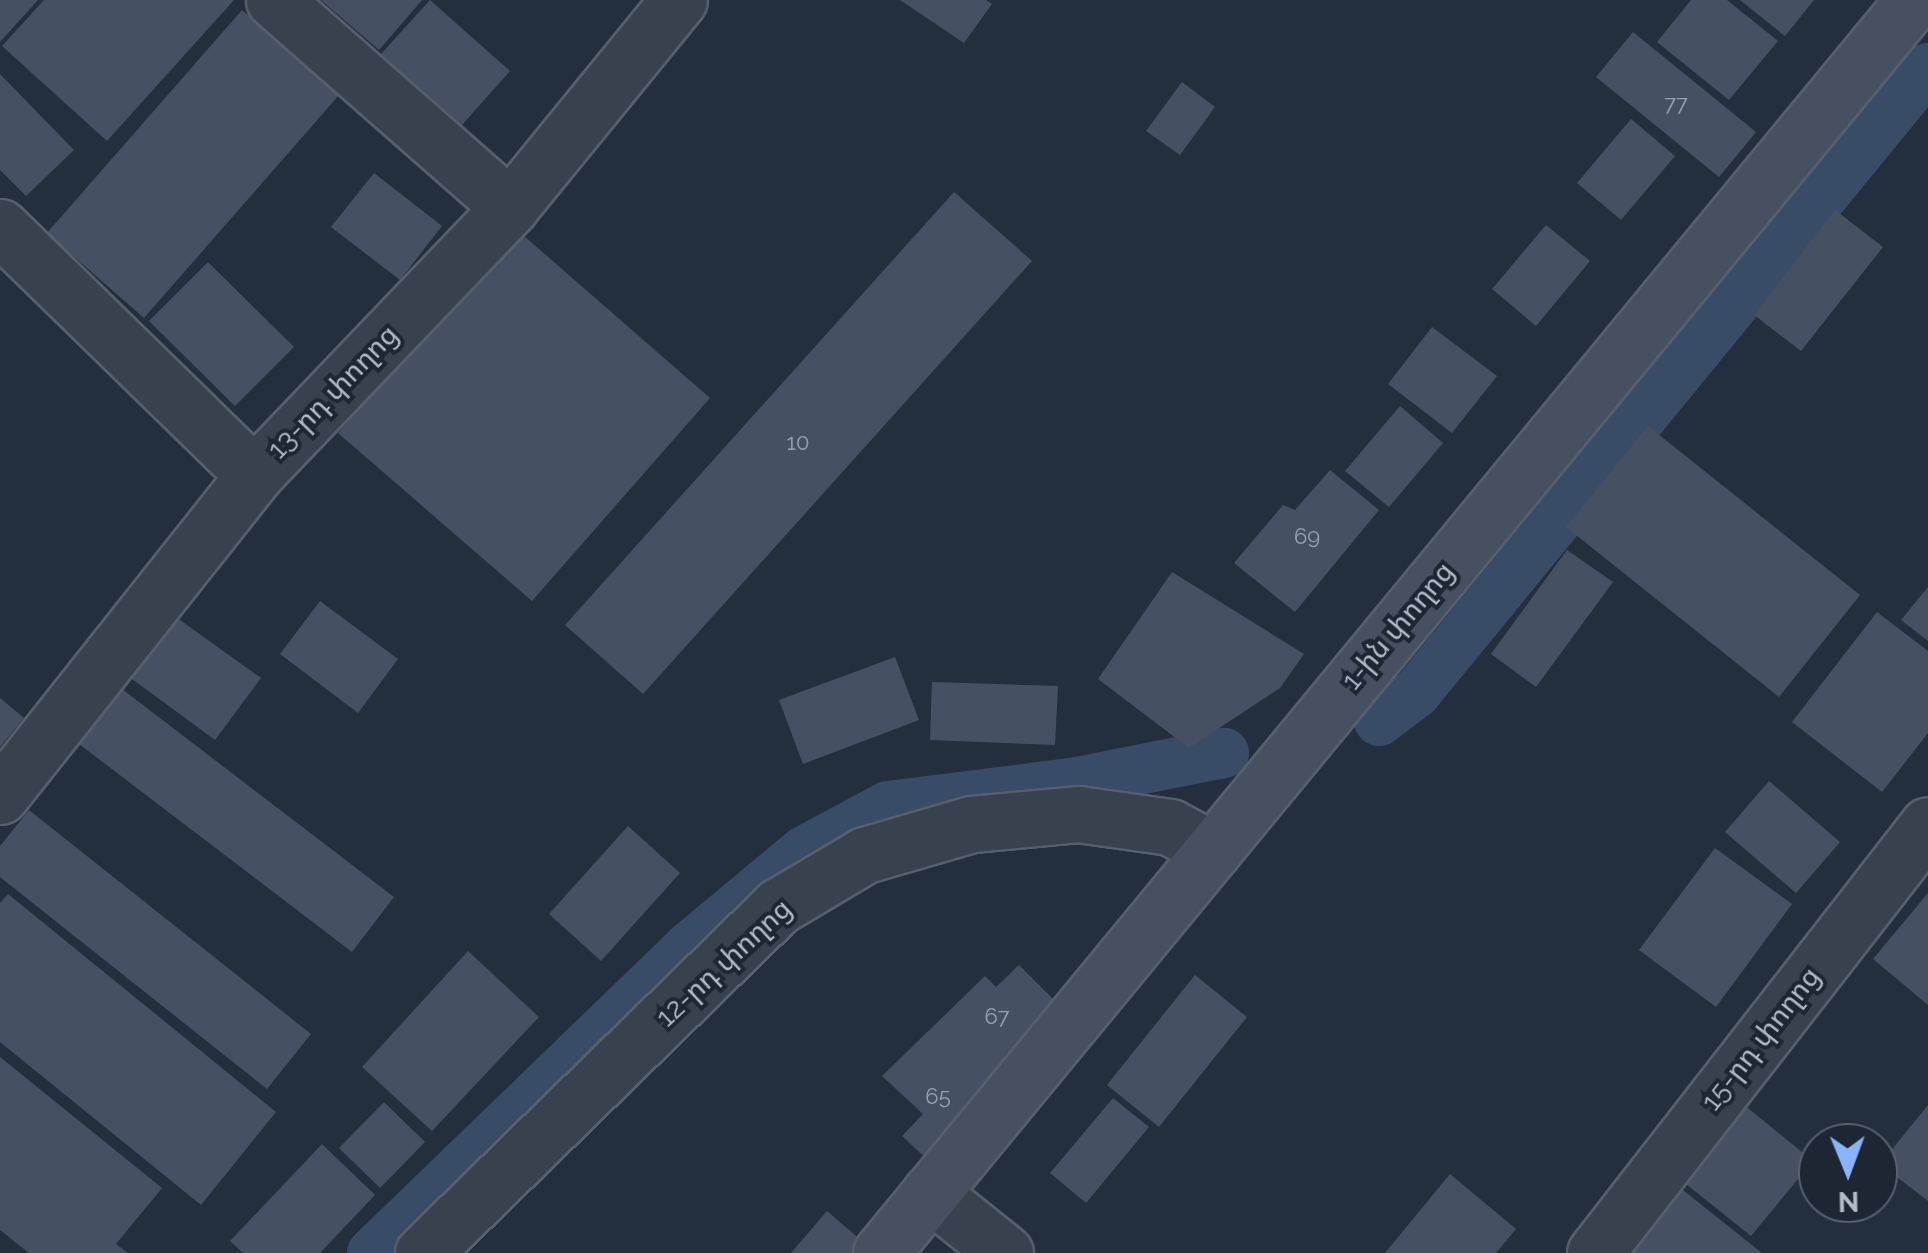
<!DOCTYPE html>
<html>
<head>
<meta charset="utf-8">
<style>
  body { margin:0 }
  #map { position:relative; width:1928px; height:1253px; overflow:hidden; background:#242f3e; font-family:Raleway,"Noto Sans Armenian",sans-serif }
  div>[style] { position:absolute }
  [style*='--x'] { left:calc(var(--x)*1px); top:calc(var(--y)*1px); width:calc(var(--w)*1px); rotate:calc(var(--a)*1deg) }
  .canal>* { height:50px; margin:-25px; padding:0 25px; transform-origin:25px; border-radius:25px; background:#394c67 }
  .building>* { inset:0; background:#455162 }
  .roads { filter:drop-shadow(2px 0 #565f6c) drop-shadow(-2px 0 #565f6c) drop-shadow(0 2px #565f6c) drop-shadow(0 -2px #565f6c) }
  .minor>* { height:55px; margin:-27.5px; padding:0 27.5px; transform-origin:27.5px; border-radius:27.5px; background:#38414e }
  .secondary>* { height:55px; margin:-27.5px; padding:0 27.5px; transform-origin:27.5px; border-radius:27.5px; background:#465061 }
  span { translate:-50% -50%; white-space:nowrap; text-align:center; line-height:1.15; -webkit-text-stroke:8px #1d2633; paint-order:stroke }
  .number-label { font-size:22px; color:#98a1af }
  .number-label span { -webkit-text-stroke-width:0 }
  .street-label { font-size:28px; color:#b4bcc9 }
  .north { position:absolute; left:1798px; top:1123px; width:100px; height:100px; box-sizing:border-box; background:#1d2633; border:2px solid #59626f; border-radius:50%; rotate:179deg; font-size:28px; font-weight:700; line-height:40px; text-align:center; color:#b4bcc9 }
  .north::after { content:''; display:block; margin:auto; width:35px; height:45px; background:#8ab4f8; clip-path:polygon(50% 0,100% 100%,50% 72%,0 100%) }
</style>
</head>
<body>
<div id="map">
  <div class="canal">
    <i style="--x:1379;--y:721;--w:46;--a:-37.1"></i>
    <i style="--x:1416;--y:693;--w:808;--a:-50.68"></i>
    <i style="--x:372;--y:1253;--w:442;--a:-44"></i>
    <i style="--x:690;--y:946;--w:148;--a:-39.8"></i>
    <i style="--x:804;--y:851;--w:95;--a:-28.2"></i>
    <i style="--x:888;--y:806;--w:191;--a:-7.2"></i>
    <i style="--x:1077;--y:782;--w:150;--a:-11.2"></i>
  </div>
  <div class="building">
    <i style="clip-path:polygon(0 0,38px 0,0 42px)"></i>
    <i style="clip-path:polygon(44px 0,234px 0,107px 141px,2px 46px)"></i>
    <i style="clip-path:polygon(321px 0,422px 0,379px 50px)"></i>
    <i style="clip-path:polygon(430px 0,510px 71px,462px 125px,381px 54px)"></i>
    <i style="clip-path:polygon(900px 0,986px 0,992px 4px,964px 43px)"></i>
    <i style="clip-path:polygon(1691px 0,1727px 0,1778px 41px,1729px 100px,1657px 42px)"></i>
    <i style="clip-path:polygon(1740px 0,1814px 0,1785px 36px)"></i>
    <i style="clip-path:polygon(242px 10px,340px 94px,144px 318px,47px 233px)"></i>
    <i style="clip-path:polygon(1633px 32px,1756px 132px,1719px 177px,1596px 77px)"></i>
    <i style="clip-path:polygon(0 74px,74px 150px,26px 196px,0 170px)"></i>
    <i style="clip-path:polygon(1182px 82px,1215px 107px,1180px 155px,1146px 131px)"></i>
    <i style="clip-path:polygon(1631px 119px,1675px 156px,1621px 220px,1577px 183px)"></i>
    <i style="clip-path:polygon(374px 173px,442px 226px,400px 280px,331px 227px)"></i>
    <i style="clip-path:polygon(954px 192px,1032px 261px,643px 694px,565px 625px)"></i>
    <i style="clip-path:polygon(1835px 210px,1883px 247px,1801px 351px,1754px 315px)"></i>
    <i style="clip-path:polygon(1546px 225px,1590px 261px,1536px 326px,1492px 289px)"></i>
    <i style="clip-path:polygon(516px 229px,710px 398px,532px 601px,338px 433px)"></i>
    <i style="clip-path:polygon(208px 262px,294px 347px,235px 406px,149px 321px)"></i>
    <i style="clip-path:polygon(1432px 327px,1497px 376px,1452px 433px,1388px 384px)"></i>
    <i style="clip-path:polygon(1400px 406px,1443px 443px,1389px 507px,1345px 471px)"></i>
    <i style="clip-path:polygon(1648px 426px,1860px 595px,1779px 697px,1566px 527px)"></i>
    <i style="clip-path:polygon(1330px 470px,1379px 510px,1295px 612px,1234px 563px,1283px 505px,1295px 510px)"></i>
    <i style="clip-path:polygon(1567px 550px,1613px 582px,1536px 687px,1491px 654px)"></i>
    <i style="clip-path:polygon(1172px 572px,1304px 654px,1280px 688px,1189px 748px,1098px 679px)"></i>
    <i style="clip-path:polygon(1928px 587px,1928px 641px,1901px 620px)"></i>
    <i style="clip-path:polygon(320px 601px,398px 659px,358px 713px,280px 654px)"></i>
    <i style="clip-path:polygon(1877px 612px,1928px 651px,1928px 733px,1882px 792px,1792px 722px)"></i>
    <i style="clip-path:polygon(173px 615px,261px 678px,215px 740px,128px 676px)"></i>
    <i style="clip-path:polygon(895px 657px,919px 720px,803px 764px,779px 700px)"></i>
    <i style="clip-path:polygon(932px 682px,1058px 686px,1055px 745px,930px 740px)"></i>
    <i style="clip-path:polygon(122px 689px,394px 897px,352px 952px,79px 744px)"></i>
    <i style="clip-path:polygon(0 698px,24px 718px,0 747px)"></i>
    <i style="clip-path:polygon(1769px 781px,1840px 842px,1796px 893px,1725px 832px)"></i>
    <i style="clip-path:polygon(29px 810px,311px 1034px,267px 1089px,0 877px,0 846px)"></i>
    <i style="clip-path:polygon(628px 826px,680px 873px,601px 961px,549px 914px)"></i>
    <i style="clip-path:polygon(1715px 848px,1792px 904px,1716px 1007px,1639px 950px)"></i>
    <i style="clip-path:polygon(1928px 893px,1928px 1005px,1873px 959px)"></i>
    <i style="clip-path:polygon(8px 894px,276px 1112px,201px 1205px,0 1042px,0 903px)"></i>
    <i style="clip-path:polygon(468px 951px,539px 1017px,432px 1131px,362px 1067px)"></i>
    <i style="clip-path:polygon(1019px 965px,1061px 1007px,951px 1122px,961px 1132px,931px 1163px,902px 1136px,923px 1114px,882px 1076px,985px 976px,996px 987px)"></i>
    <i style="clip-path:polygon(1195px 975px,1247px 1017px,1159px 1127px,1107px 1085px)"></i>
    <i style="clip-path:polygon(0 1057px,162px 1188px,116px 1244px,128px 1253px,29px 1253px,0 1230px)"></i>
    <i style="clip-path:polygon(1113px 1098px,1149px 1127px,1086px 1203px,1050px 1173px)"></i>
    <i style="clip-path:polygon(384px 1102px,425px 1142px,380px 1188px,339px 1148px)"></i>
    <i style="clip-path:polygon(1743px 1104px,1813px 1161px,1751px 1236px,1681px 1180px)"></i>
    <i style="clip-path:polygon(1928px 1105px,1928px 1201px,1880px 1164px)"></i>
    <i style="clip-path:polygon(322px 1144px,375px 1195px,320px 1253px,243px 1253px,230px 1241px)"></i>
    <i style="clip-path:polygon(1450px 1174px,1516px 1229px,1496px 1253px,1385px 1253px)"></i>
    <i style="clip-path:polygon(1674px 1183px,1762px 1253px,1617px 1253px)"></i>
    <i style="clip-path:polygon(827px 1211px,862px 1241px,852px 1253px,791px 1253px)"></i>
  </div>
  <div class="roads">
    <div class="minor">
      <i style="--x:274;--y:0;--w:314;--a:41.3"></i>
      <i style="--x:0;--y:227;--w:355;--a:44.3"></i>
      <i style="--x:0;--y:796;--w:409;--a:-51.6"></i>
      <i style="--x:254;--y:475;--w:371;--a:-46.3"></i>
      <i style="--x:510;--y:207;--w:267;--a:-50.8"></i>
      <i style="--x:930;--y:1193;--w:96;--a:38.7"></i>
      <i style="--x:423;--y:1253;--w:497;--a:-44.3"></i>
      <i style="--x:779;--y:906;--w:100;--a:-30.7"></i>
      <i style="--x:865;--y:855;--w:111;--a:-16.2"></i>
      <i style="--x:972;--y:824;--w:106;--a:-5.4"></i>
      <i style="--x:1078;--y:814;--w:93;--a:8"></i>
      <i style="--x:1170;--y:827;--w:49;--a:28.1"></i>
      <i style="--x:1595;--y:1253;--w:542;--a:-52.12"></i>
    </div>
    <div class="secondary">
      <i style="--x:881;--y:1253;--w:1624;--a:-50.5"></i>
    </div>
  </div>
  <div class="number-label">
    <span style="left:1676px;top:104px">77</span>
    <span style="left:798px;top:443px">10</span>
    <span style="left:1307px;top:537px">69</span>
    <span style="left:997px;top:1017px">67</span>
    <span style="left:938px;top:1097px">65</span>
  </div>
  <div class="street-label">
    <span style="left:333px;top:392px;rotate:-46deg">13-րդ փողոց</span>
    <span style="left:1398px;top:626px;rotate:-50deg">1-ին փողոց</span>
    <span style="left:724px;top:963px;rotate:-43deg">12-րդ փողոց</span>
    <span style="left:1761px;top:1039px;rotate:-52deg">15-րդ փողոց</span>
  </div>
  <div class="north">N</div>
</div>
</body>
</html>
